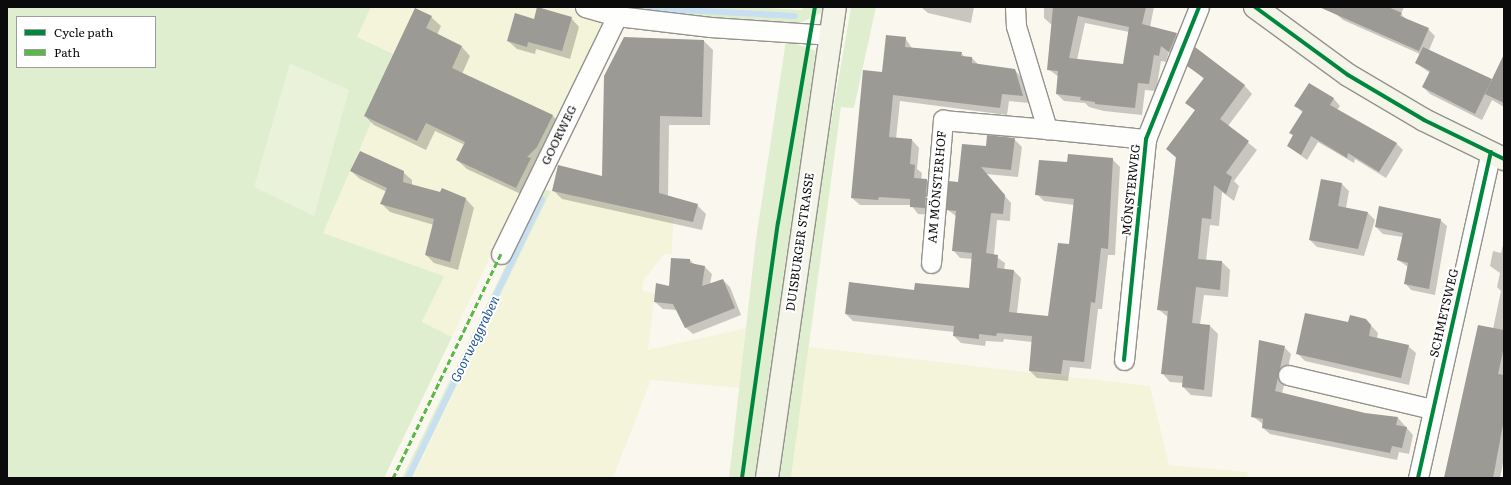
<!DOCTYPE html>
<html>
<head>
<meta charset="utf-8">
<style>
  body { margin:0 }
  #map { position:relative; width:1511px; height:485px; overflow:hidden; background:#faf8ee; font-family:Literata,serif }
  div>[style] { position:absolute }
  [style*='--x'] { left:calc(var(--x)*1px); top:calc(var(--y)*1px); width:calc(var(--w)*1px); rotate:calc(var(--a)*1deg) }
  .farmland>* { inset:0; background:#f4f4db }
  .green>* { inset:0; background:#e0eed0 }
  .pitch>* { inset:0; background:#eaf2d9 }
  .shadow>* { inset:0; background:#0003 }
  .stream>* { height:6px; margin:-3px; padding:0 3px; transform-origin:3px; border-radius:3px; background:#c8def1 }
  .building>* { inset:0; background:#9c9a95 }
  .roads { filter:drop-shadow(1px 0 #93928d) drop-shadow(-1px 0 #93928d) drop-shadow(0 1px #93928d) drop-shadow(0 -1px #93928d) }
  .street>* { height:19px; margin:-9.5px; padding:0 9.5px; transform-origin:9.5px; border-radius:9.5px; background:#fefefc }
  .secondary>* { height:22px; margin:-11px; padding:0 11px; transform-origin:11px; border-radius:11px; background:#f4f4e8 }
  .quiet>* { height:3px; margin-top:-1.5px; transform-origin:0; background:repeating-linear-gradient(90deg,#58b947 0 6px,transparent 0 9px) }
  .cycleway>* { height:4px; margin:-2px; padding:0 2px; transform-origin:2px; border-radius:2px; background:#00873e }
  span { translate:-50% -50%; white-space:nowrap; text-align:center; line-height:1.15; -webkit-text-stroke:4px #fff; paint-order:stroke }
  .street-label { font-size:12px; color:#0b0b0b }
  .water-label { font-size:13px; color:#1d5294; font-style:italic }
  .frame { position:absolute; inset:0; border:8px solid #0b0b0b; pointer-events:none }
  .legend { position:absolute; left:16px; top:16px; width:140px; height:52px; box-sizing:border-box; background:#fff; border:1px solid #9d9d9d; margin:0; padding:5px 7px; list-style:none; font-size:12px; color:#0b0b0b }
  .legend li { display:flex; align-items:center; gap:8px; height:20px }
  .legend b { width:20px; border:1px solid #9d9d9d }
</style>
</head>
<body>
<div id="map">
  <div class="farmland">
    <i style="clip-path:polygon(371px 7px,563px 7px,605px 19px,452px 337px,422px 323px,443px 276px,323px 233px,372px 121px,364px 116px,392px 54px,356px 37px)"></i>
    <i style="clip-path:polygon(551px 191px,673px 219px,672px 254px,664px 254px,644px 280px,642px 290px,655px 294px,648px 350px,746px 328px,740px 388px,651px 380px,613px 478px,413px 478px)"></i>
    <i style="clip-path:polygon(809px 347px,1150px 386px,1169px 465px,1248px 472px,1247px 478px,791px 478px)"></i>
  </div>
  <div class="green">
    <i style="clip-path:polygon(evenodd,7px 7px,371px 7px,357px 37px,393px 54px,364px 116px,372px 121px,323px 233px,444px 276px,422px 322px,452px 337px,384px 478px,7px 478px,7px 7px,17px 17px,155px 17px,155px 67px,17px 67px,17px 17px)"></i>
    <i style="clip-path:polygon(610px 7px,750px 7px,802px 10px,803px 7px,824px 7px,823px 12px,800px 23px,631px 13px)"></i>
    <i style="clip-path:polygon(851px 7px,876px 7px,854px 108px,841px 107px,791px 478px,778px 478px,812px 232px)"></i>
    <i style="clip-path:polygon(786px 40px,816px 51px,757px 478px,729px 478px,756px 239px)"></i>
    <i style="clip-path:polygon(543px 189px,551px 191px,412px 478px,402px 478px)"></i>
  </div>
  <div class="pitch">
    <i style="clip-path:polygon(290px 63px,349px 90px,314px 216px,254px 187px)"></i>
  </div>
  <div class="shadow">
    <i style="clip-path:polygon(538px 7px,571px 18px,579px 27px,570px 59px,536px 49px,535px 54px,517px 49px,508px 41px,535px 20px)"></i>
    <i style="clip-path:polygon(636px 7px,671px 7px,670px 11px,638px 9px)"></i>
    <i style="clip-path:polygon(921px 7px,974px 7px,971px 23px,928px 13px)"></i>
    <i style="clip-path:polygon(evenodd,1044px 7px,1154px 7px,1150px 27px,1176px 34px,1183px 41px,1176px 58px,1169px 52px,1166px 62px,1161px 61px,1156px 91px,1145px 90px,1142px 115px,1104px 111px,1089px 107px,1085px 103px,1064px 101px,1057px 94px,1059px 77px,1048px 69px,1053px 26px,1044px 18px,1044px 7px,1085px 23px,1129px 32px,1124px 65px,1077px 60px,1085px 23px)"></i>
    <i style="clip-path:polygon(1339px 7px,1404px 7px,1401px 14px,1407px 20px,1428px 29px,1435px 36px,1429px 50px,1492px 81px,1504px 73px,1504px 107px,1492px 100px,1482px 120px,1430px 94px,1423px 87px,1430px 73px,1416px 63px,1420px 54px,1343px 20px,1336px 14px)"></i>
    <i style="clip-path:polygon(415px 10px,431px 17px,441px 26px,437px 35px,461px 46px,470px 56px,462px 74px,553px 116px,562px 125px,525px 196px,467px 169px,457px 160px,465px 145px,435px 131px,426px 150px,374px 125px,365px 116px)"></i>
    <i style="clip-path:polygon(905px 38px,912px 48px,961px 53px,965px 57px,972px 58px,979px 65px,1015px 70px,1022px 78px,1029px 103px,1009px 101px,1007px 115px,900px 101px,896px 139px,912px 140px,919px 148px,917px 169px,922px 173px,921px 180px,927px 180px,934px 187px,932px 215px,918px 214px,911px 205px,860px 205px,852px 198px,883px 73px)"></i>
    <i style="clip-path:polygon(704px 41px,713px 50px,710px 125px,669px 125px,668px 196px,697px 205px,706px 214px,702px 230px,562px 199px,553px 190px,603px 178px)"></i>
    <i style="clip-path:polygon(1188px 65px,1244px 85px,1252px 94px,1228px 126px,1257px 150px,1234px 181px,1239px 186px,1234px 201px,1222px 192px,1219px 226px,1210px 225px,1206px 261px,1222px 262px,1230px 270px,1228px 297px,1204px 295px,1200px 325px,1210px 326px,1218px 334px,1212px 397px,1191px 395px,1183px 387px,1183px 383px,1170px 382px,1162px 373px,1169px 318px,1158px 309px,1176px 158px,1167px 149px,1196px 111px,1187px 103px,1204px 79px)"></i>
    <i style="clip-path:polygon(1309px 84px,1334px 99px,1340px 106px,1337px 110px,1396px 143px,1403px 150px,1386px 178px,1355px 159px,1354px 163px,1318px 142px,1307px 160px,1288px 146px,1293px 136px,1291px 133px,1303px 113px,1296px 106px)"></i>
    <i style="clip-path:polygon(1014px 139px,1022px 147px,1018px 177px,986px 174px,1011px 203px,1010px 221px,997px 220px,994px 255px,1005px 263px,1004px 270px,1014px 271px,1021px 278px,1017px 313px,1049px 317px,1070px 245px,1074px 205px,1044px 201px,1037px 194px,1068px 163px,1112px 159px,1120px 167px,1115px 255px,1108px 255px,1102px 309px,1098px 309px,1091px 369px,1070px 367px,1068px 381px,1037px 378px,1030px 371px,1032px 342px,1004px 339px,1003px 342px,986px 341px,985px 346px,961px 343px,954px 336px,954px 332px,853px 321px,846px 314px,915px 291px,970px 290px,973px 259px,960px 258px,953px 250px,957px 217px,948px 210px,958px 183px,987px 147px)"></i>
    <i style="clip-path:polygon(351px 171px,403px 172px,412px 180px,412px 185px,466px 199px,474px 208px,458px 270px,434px 263px,426px 255px,434px 225px,390px 212px,381px 203px,387px 192px,360px 179px)"></i>
    <i style="clip-path:polygon(1321px 180px,1342px 184px,1349px 191px,1346px 208px,1368px 213px,1375px 220px,1364px 256px,1317px 247px,1310px 240px)"></i>
    <i style="clip-path:polygon(1440px 220px,1447px 226px,1435px 295px,1411px 290px,1405px 283px,1408px 267px,1398px 260px,1403px 237px,1383px 234px,1376px 227px)"></i>
    <i style="clip-path:polygon(1504px 241px,1504px 458px,1500px 478px,1444px 478px,1479px 326px,1493px 329px,1501px 291px,1497px 287px,1500px 273px,1490px 266px,1493px 251px,1501px 253px)"></i>
    <i style="clip-path:polygon(690px 260px,695px 265px,705px 267px,712px 274px,710px 284px,723px 280px,730px 287px,741px 315px,693px 334px,685px 327px,678px 310px,663px 309px,655px 302px)"></i>
    <i style="clip-path:polygon(1366px 320px,1378px 333px,1377px 339px,1408px 346px,1416px 353px,1409px 385px,1305px 361px,1297px 353px)"></i>
    <i style="clip-path:polygon(1284px 347px,1291px 354px,1282px 394px,1365px 414px,1398px 418px,1413px 435px,1409px 454px,1399px 452px,1397px 460px,1270px 434px,1263px 428px,1263px 424px,1252px 416px)"></i>
  </div>
  <div class="stream">
    <i style="--x:624;--y:7;--w:171;--a:3"></i>
    <i style="--x:408;--y:478;--w:309;--a:-64.3"></i>
  </div>
  <div class="building">
    <i style="clip-path:polygon(537px 7px,572px 17px,562px 51px,528px 42px,527px 47px,507px 41px,515px 13px,534px 19px)"></i>
    <i style="clip-path:polygon(evenodd,1053px 7px,1146px 7px,1142px 24px,1177px 33px,1169px 52px,1161px 46px,1159px 56px,1154px 55px,1149px 84px,1138px 83px,1135px 108px,1095px 104px,1095px 102px,1080px 100px,1081px 97px,1056px 94px,1058px 71px,1047px 70px,1053px 7px,1078px 16px,1129px 27px,1123px 64px,1069px 58px,1078px 16px)"></i>
    <i style="clip-path:polygon(1319px 7px,1388px 7px,1402px 13px,1400px 16px,1429px 28px,1419px 51px)"></i>
    <i style="clip-path:polygon(415px 8px,432px 16px,426px 28px,462px 46px,452px 68px,553px 115px,537px 147px,527px 157px,531px 158px,516px 188px,456px 160px,465px 142px,426px 123px,417px 141px,364px 116px)"></i>
    <i style="clip-path:polygon(886px 35px,906px 37px,905px 47px,962px 52px,961px 56px,972px 57px,972px 63px,1015px 69px,1023px 96px,1002px 94px,1000px 108px,893px 95px,889px 137px,912px 139px,910px 164px,915px 165px,914px 178px,927px 179px,925px 208px,910px 207px,910px 199px,879px 197px,878px 200px,851px 198px,863px 70px,882px 72px)"></i>
    <i style="clip-path:polygon(624px 37px,704px 40px,702px 117px,660px 116px,659px 193px,698px 204px,693px 222px,552px 191px,558px 165px,602px 176px,604px 76px)"></i>
    <i style="clip-path:polygon(1195px 47px,1245px 85px,1220px 119px,1249px 141px,1226px 173px,1232px 177px,1226px 194px,1214px 185px,1211px 219px,1202px 218px,1198px 259px,1222px 261px,1220px 290px,1196px 287px,1192px 323px,1210px 325px,1204px 390px,1182px 387px,1183px 376px,1161px 374px,1168px 311px,1157px 310px,1176px 157px,1166px 149px,1195px 110px,1185px 103px,1204px 78px,1187px 66px)"></i>
    <i style="clip-path:polygon(1423px 47px,1492px 79px,1475px 114px,1422px 87px,1430px 71px,1415px 63px)"></i>
    <i style="clip-path:polygon(1504px 54px,1504px 103px,1485px 94px)"></i>
    <i style="clip-path:polygon(1309px 83px,1334px 98px,1330px 105px,1397px 143px,1379px 172px,1348px 153px,1347px 158px,1311px 136px,1301px 155px,1287px 146px,1293px 135px,1289px 133px,1303px 111px,1294px 106px)"></i>
    <i style="clip-path:polygon(987px 135px,1015px 138px,1011px 170px,981px 167px,1005px 195px,1003px 214px,991px 213px,986px 253px,998px 255px,997px 268px,1014px 270px,1009px 312px,1048px 316px,1058px 243px,1069px 244px,1074px 199px,1035px 195px,1039px 160px,1067px 162px,1068px 154px,1113px 158px,1108px 249px,1101px 248px,1095px 303px,1091px 302px,1084px 362px,1063px 360px,1061px 374px,1029px 371px,1032px 336px,997px 333px,996px 336px,979px 334px,979px 339px,953px 336px,954px 326px,845px 314px,849px 282px,914px 290px,915px 283px,969px 288px,972px 253px,952px 251px,956px 211px,946px 210px,949px 181px,958px 182px,962px 144px,986px 146px)"></i>
    <i style="clip-path:polygon(360px 151px,404px 171px,403px 182px,440px 192px,442px 188px,466px 198px,450px 262px,425px 255px,434px 219px,380px 204px,387px 188px,350px 171px)"></i>
    <i style="clip-path:polygon(1321px 179px,1342px 183px,1338px 206px,1368px 212px,1358px 249px,1309px 240px)"></i>
    <i style="clip-path:polygon(1379px 206px,1441px 219px,1429px 289px,1404px 284px,1408px 263px,1397px 260px,1403px 233px,1375px 227px)"></i>
    <i style="clip-path:polygon(671px 258px,690px 259px,690px 263px,705px 266px,702px 286px,723px 279px,735px 308px,685px 328px,673px 304px,654px 302px,656px 283px,669px 286px)"></i>
    <i style="clip-path:polygon(1305px 313px,1348px 322px,1350px 315px,1366px 319px,1371px 325px,1369px 336px,1409px 345px,1401px 378px,1296px 354px)"></i>
    <i style="clip-path:polygon(1478px 325px,1504px 330px,1504px 347px,1498px 374px,1504px 375px,1504px 419px,1493px 478px,1444px 478px)"></i>
    <i style="clip-path:polygon(1259px 340px,1285px 346px,1275px 391px,1365px 413px,1398px 417px,1396px 425px,1407px 427px,1402px 448px,1392px 446px,1390px 453px,1262px 428px,1263px 419px,1251px 417px)"></i>
  </div>
  <div class="roads">
    <div class="street">
      <i style="--x:585;--y:7;--w:33;--a:16"></i>
      <i style="--x:617;--y:16;--w:94;--a:6.7"></i>
      <i style="--x:710;--y:27;--w:119;--a:3.8"></i>
      <i style="--x:1015;--y:7;--w:19;--a:87"></i>
      <i style="--x:1016;--y:26;--w:108;--a:73.2"></i>
      <i style="--x:1047;--y:129;--w:100;--a:5.8"></i>
      <i style="--x:501;--y:254;--w:265;--a:-64"></i>
      <i style="--x:931;--y:263;--w:144;--a:-85.2"></i>
      <i style="--x:943;--y:120;--w:104;--a:4.9"></i>
      <i style="--x:1124;--y:360;--w:222;--a:-84.3"></i>
      <i style="--x:1146;--y:139;--w:142;--a:-68.1"></i>
      <i style="--x:1288;--y:375;--w:148;--a:13.3"></i>
      <i style="--x:1418;--y:478;--w:334;--a:-77.4"></i>
    </div>
    <div class="secondary">
      <i style="--x:1255;--y:7;--w:115;--a:36.2"></i>
      <i style="--x:1348;--y:75;--w:88;--a:30.6"></i>
      <i style="--x:1424;--y:120;--w:89;--a:26"></i>
      <i style="--x:767;--y:478;--w:476;--a:-81.8"></i>
    </div>
  </div>
  <div class="quiet">
    <i style="--x:393;--y:478;--w:249;--a:-64.3"></i>
  </div>
  <div class="cycleway">
    <i style="--x:1255;--y:7;--w:115;--a:36.2"></i>
    <i style="--x:1348;--y:75;--w:88;--a:30.6"></i>
    <i style="--x:1424;--y:120;--w:89;--a:26"></i>
    <i style="--x:1124;--y:360;--w:222;--a:-84.3"></i>
    <i style="--x:1146;--y:139;--w:142;--a:-68.1"></i>
    <i style="--x:742;--y:478;--w:258;--a:-82"></i>
    <i style="--x:778;--y:223;--w:219;--a:-80.3"></i>
    <i style="--x:1418;--y:478;--w:334;--a:-77.4"></i>
  </div>
  <div class="street-label">
    <span style="left:559px;top:135px;rotate:-64deg">GOORWEG</span>
    <span style="left:937px;top:187px;rotate:-85deg">AM MÖNSTERHOF</span>
    <span style="left:1131px;top:190px;rotate:-84deg">MÖNSTERWEG</span>
    <span style="left:800px;top:242px;rotate:-82deg">DUISBURGER STRASSE</span>
    <span style="left:1444px;top:313px;rotate:-77deg">SCHMETSWEG</span>
  </div>
  <div class="water-label">
    <span style="left:475px;top:339px;rotate:-64deg">Goorweggraben</span>
  </div>
  <div class="frame"></div>
  <ul class="legend">
  <li><b style="height:5px;background:#00873e"></b>Cycle path</li>
  <li><b style="height:5px;background:#58b947"></b>Path</li>
  </ul>
</div>
</body>
</html>
